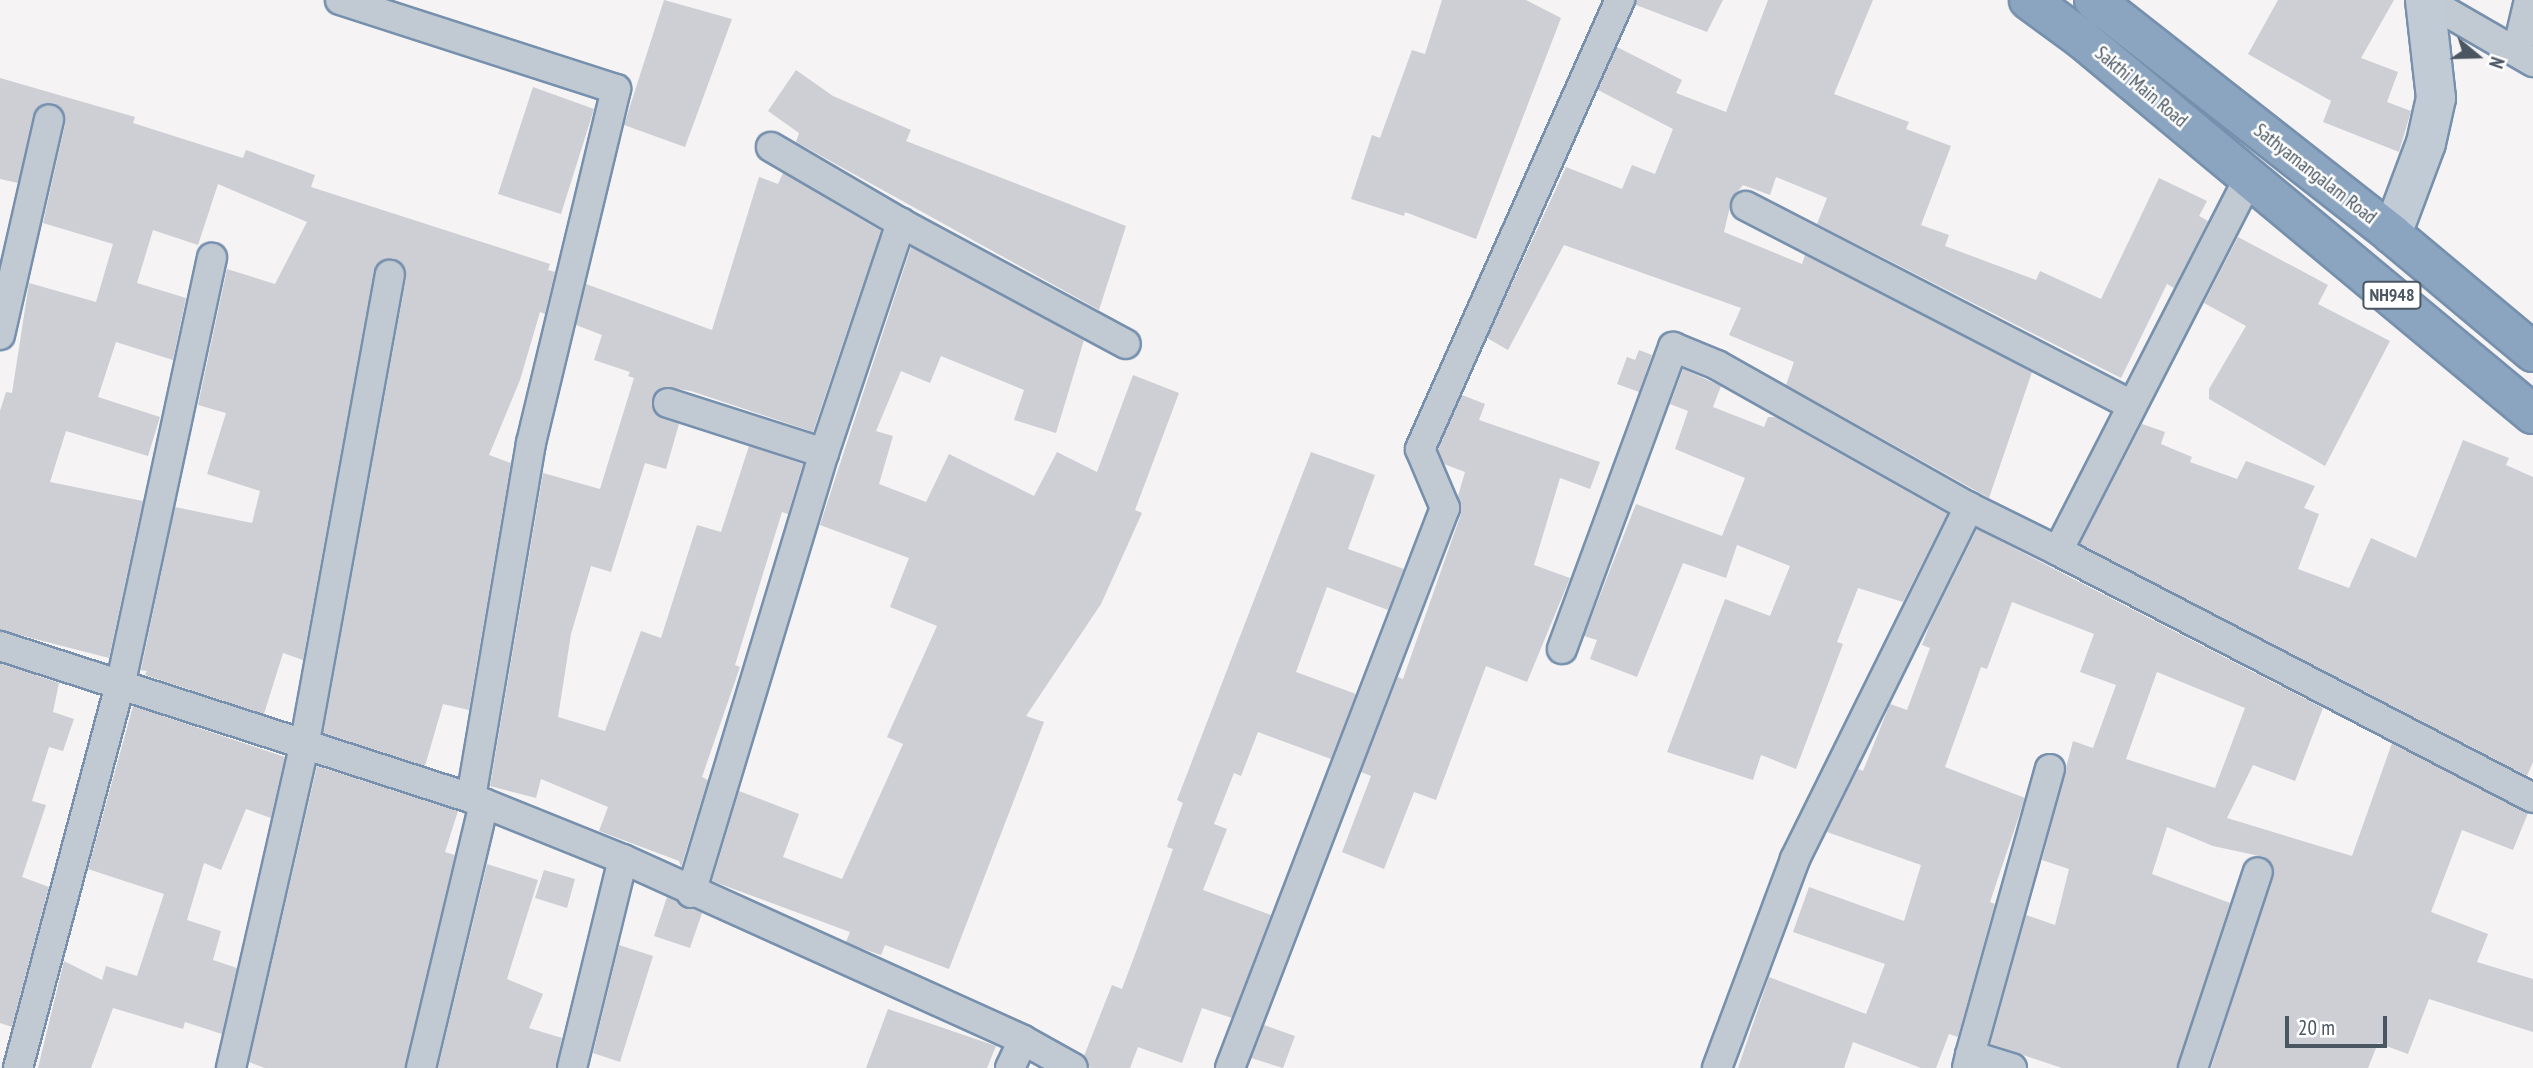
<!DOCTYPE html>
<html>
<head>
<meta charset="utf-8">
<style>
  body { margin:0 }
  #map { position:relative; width:2533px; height:1068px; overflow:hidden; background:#f5f3f3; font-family:"PT Sans Narrow",sans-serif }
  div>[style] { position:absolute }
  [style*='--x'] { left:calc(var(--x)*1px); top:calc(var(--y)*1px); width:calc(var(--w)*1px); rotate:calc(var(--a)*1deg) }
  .building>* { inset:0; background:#cdcfd5 }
  .roads { filter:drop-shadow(2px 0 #7690ad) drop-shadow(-2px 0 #7690ad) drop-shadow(0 2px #7690ad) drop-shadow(0 -2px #7690ad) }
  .street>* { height:28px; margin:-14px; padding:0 14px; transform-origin:14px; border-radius:14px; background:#c1cad2 }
  .secondary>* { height:38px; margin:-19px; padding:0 19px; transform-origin:19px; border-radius:19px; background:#c1cbd6 }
  .highway>* { height:38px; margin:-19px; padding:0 19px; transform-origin:19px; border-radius:19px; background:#8ba5c1 }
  span { translate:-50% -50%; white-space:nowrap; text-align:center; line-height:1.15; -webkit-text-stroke:5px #fff; paint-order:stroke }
  .shield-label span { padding:2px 5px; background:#fff; border:2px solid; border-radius:5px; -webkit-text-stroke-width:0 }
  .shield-label { font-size:18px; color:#4a5661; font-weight:700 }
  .street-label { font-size:19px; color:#4a5661 }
  .north { position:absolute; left:2442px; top:21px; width:70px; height:70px; -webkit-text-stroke:5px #fff; paint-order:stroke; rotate:109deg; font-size:19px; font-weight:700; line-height:28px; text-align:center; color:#4a5661 }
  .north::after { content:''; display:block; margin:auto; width:24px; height:32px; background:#4a5661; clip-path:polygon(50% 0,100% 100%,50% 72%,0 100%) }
  .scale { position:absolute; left:2285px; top:1016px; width:102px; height:32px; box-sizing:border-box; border:4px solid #4a5661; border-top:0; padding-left:9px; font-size:21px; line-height:24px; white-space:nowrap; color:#4a5661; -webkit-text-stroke:5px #fff; paint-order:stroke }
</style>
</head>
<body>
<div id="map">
  <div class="building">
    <i style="clip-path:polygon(664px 0,732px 19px,685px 147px,624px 125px)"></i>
    <i style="clip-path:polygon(1442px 0,1526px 0,1561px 18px,1476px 239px,1405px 212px,1404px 216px,1351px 199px,1372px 135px,1380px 138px,1412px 50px,1425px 54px)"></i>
    <i style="clip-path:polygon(1636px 0,1723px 0,1707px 32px,1636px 5px)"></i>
    <i style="clip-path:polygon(1768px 0,1873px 0,1834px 94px,1909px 122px,1906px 129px,1951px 146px,1921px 225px,1949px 235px,1945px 246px,2036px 280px,2040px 271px,2101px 299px,2159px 178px,2207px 201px,2199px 216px,2208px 221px,2174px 288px,2167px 284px,2121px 378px,1817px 224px,1827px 198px,1776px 177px,1770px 195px,1743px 185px,1732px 198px,1724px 232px,1802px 264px,1805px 255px,2032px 372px,1989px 498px,1786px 385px,1794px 362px,1729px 335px,1741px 308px,1564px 245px,1508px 350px,1487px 338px,1566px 167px,1622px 189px,1632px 165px,1655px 174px,1673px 129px,1598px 90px,1617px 47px,1682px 80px,1676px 93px,1726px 112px)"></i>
    <i style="clip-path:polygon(2278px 0,2394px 0,2361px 58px,2398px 72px,2387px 102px,2411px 111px,2399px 152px,2323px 122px,2331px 101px,2248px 54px)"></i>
    <i style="clip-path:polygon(796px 70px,833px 96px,911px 130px,906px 141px,1126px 226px,1099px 310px,796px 142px,799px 133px,768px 111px)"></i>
    <i style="clip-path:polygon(0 78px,135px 117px,133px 123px,243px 158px,246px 150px,315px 175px,311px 187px,550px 264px,548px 270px,555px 272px,545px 314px,540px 312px,520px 380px,489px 455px,511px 463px,469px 710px,443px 704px,425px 766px,323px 733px,406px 278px,405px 269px,394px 259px,384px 260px,374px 272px,303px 660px,283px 653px,264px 714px,145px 675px,147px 671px,141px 670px,175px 507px,252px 523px,260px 491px,207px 474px,226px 413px,198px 405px,227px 269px,275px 284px,307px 222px,218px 184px,198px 245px,153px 230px,137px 283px,186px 298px,173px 360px,116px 342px,98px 397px,160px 417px,148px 456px,66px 431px,50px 482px,143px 501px,109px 658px,0 630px,0 411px,6px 392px,12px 393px,29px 283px,96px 302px,113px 244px,43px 223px,65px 124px,60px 107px,45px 104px,36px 109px,18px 183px,0 179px)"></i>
    <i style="clip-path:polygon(533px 87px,594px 109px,561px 214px,498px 194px)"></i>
    <i style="clip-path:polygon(783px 173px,881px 231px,813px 432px,691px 391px,665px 387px,656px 391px,652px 399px,655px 414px,679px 424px,666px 469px,645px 463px,611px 572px,591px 566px,571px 634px,558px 717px,605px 731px,641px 631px,661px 638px,697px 525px,721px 532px,749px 446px,803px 464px,788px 514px,782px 512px,735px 665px,740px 667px,702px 777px,708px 780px,681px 867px,679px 861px,599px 831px,608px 807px,541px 779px,536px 798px,490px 786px,543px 473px,600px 489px,634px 378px,628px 376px,630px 372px,594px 360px,602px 335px,576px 325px,586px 284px,712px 330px,759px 177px,778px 184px)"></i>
    <i style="clip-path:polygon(2238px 237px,2328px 285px,2318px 304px,2390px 341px,2325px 466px,2209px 399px,2209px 389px,2246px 326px,2204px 303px)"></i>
    <i style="clip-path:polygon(911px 247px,1084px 340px,1056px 433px,1014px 420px,1024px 390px,941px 356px,930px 383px,901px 371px,876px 431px,893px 436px,879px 484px,926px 502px,949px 454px,1034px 496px,1057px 452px,1097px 472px,1133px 375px,1179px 393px,1135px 510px,1142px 513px,1101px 604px,1026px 716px,1044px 722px,949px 969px,885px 945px,881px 955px,857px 947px,846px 942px,850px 932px,712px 881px,739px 791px,799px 814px,783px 857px,842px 879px,903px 744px,887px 737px,937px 626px,890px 607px,909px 558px,820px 525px)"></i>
    <i style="clip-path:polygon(1639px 350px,1652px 355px,1639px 392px,1617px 384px,1627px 357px,1635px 360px)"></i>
    <i style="clip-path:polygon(1683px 369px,1721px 386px,1713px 407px,1764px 427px,1768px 417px,1775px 417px,1947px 514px,1903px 602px,1858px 588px,1837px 642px,1843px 644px,1796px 769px,1761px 755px,1753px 780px,1667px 752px,1725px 599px,1770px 616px,1790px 566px,1737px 545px,1726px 578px,1683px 563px,1637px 677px,1590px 659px,1597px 640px,1584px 636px,1636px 504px,1722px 536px,1745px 478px,1675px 449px,1688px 411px,1670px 404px)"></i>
    <i style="clip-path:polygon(1462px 395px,1485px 404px,1479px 420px,1600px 462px,1590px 489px,1560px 478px,1534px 565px,1570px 578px,1527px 682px,1486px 666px,1436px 800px,1414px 792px,1384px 869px,1342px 852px,1371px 776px,1361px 772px,1398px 677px,1403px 679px,1461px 514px,1458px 496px,1465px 472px,1444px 464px,1438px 449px)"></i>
    <i style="clip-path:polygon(2142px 424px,2165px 432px,2161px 444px,2192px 457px,2190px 462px,2237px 479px,2246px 461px,2315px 486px,2304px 508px,2319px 514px,2298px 569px,2349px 588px,2371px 538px,2416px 558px,2463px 440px,2509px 458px,2506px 465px,2533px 477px,2533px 762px,2527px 776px,2080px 544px)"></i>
    <i style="clip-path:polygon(1311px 452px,1375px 475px,1348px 549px,1404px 569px,1388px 610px,1327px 587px,1296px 672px,1356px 694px,1331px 759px,1258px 732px,1241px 776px,1234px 773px,1214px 824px,1227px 829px,1203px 890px,1271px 915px,1232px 1018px,1202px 1008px,1182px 1063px,1138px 1047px,1130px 1068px,1090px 1068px,1084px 1056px,1112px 985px,1122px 989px,1137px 949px,1173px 849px,1167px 847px,1183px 803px,1177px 800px)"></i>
    <i style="clip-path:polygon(evenodd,1977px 529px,2323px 708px,2295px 781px,2253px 765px,2227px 818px,2352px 856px,2392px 743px,2528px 813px,2513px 850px,2462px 830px,2431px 912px,2488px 934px,2477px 962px,2533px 979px,2533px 1032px,2429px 999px,2408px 1054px,2378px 1043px,2368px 1068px,2211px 1068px,2274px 869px,2264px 857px,2213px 846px,2167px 827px,2152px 874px,2230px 903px,2177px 1068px,2062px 1068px,1990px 1044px,2026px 915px,2055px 925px,2069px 869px,2042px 860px,2073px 741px,2093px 748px,2116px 685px,2080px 672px,2094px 634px,2012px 602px,1987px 669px,1981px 667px,1945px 767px,2025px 798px,1990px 902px,1995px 904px,1958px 1037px,1949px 1034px,1936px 1068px,1921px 1068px,1853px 1042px,1844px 1068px,1738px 1068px,1769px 977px,1866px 1014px,1885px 964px,1793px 932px,1809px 887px,1904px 921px,1921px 865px,1827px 832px,1858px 769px,1863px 771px,1890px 704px,1907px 710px,1930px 648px,1922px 645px,1930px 624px,1977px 529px,2157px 672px,2245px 708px,2215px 788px,2126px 759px,2157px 672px)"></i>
    <i style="clip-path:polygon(0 663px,59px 683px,53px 712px,74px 719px,63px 751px,49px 747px,32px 801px,46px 805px,22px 877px,49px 887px,12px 1027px,0 1023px)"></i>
    <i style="clip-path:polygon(133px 706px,285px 757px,271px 818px,246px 809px,221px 870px,204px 863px,187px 920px,221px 931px,213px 960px,237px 968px,222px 1034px,185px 1022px,183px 1029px,113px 1008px,91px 1068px,38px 1068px,64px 961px,102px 980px,106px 966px,137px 976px,164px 894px,88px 869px)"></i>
    <i style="clip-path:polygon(317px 766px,458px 811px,445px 852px,455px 855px,405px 1068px,265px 1068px,249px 1062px)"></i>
    <i style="clip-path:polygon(487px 864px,538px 880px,507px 979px,543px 994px,529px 1028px,562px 1038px,556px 1068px,438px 1068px)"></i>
    <i style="clip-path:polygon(544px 870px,575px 879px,567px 908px,535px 898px)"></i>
    <i style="clip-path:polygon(667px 897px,702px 913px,690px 948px,654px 936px)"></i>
    <i style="clip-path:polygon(619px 945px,653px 956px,620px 1062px,593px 1053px)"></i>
    <i style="clip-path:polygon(888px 1009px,996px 1046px,987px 1068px,866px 1068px)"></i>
    <i style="clip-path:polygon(1264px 1025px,1295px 1036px,1283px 1068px,1251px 1058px)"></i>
  </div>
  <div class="roads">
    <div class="street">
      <i style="--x:340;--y:0;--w:290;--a:17.9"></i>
      <i style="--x:616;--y:89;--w:364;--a:103.5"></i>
      <i style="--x:531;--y:443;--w:360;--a:99.6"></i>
      <i style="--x:471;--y:798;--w:164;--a:21.9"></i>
      <i style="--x:623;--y:859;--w:439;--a:24.3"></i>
      <i style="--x:1023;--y:1040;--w:57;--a:29.2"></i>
      <i style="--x:2426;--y:0;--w:124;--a:30.1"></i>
      <i style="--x:2517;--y:51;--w:52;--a:-76.8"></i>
      <i style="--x:771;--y:147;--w:151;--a:30.3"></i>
      <i style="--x:1746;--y:206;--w:432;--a:27.3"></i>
      <i style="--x:0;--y:335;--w:221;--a:-77.2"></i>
      <i style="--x:668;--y:403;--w:164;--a:17.8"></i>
      <i style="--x:2058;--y:551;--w:535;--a:27.47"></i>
      <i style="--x:0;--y:646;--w:495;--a:17.9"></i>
      <i style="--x:1562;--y:649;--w:322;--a:-69.8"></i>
      <i style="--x:1673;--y:347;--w:48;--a:22.2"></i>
      <i style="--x:1717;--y:365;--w:289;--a:29.4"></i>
      <i style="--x:691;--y:893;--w:460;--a:-73.2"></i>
      <i style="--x:824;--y:453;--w:243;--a:-71.5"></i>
      <i style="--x:901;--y:223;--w:255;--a:28.3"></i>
      <i style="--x:1970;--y:1055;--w:297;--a:-74.4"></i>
      <i style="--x:18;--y:1068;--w:400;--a:-75.1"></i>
      <i style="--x:121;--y:682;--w:434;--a:-77.9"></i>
      <i style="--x:231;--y:1068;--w:329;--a:-77.2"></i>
      <i style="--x:304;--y:747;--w:480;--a:-79.7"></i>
      <i style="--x:421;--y:1068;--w:272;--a:-76.6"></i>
      <i style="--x:572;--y:1068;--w:215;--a:-76.3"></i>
      <i style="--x:1010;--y:1068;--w:31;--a:-65"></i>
      <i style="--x:1230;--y:1068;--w:600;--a:-69"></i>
      <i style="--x:1445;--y:508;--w:64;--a:-113"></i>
      <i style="--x:1420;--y:449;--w:492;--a:-66"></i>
      <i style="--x:1717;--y:1068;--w:223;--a:-69.5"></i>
      <i style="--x:1795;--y:859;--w:393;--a:-63.7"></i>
      <i style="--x:1969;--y:507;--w:99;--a:26.3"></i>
      <i style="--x:2058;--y:551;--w:419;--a:-62.9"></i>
      <i style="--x:1967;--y:1068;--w:13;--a:-77"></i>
      <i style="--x:1970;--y:1055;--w:44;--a:17.2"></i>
      <i style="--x:2193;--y:1068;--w:206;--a:-71.7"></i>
    </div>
    <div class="secondary">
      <i style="--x:2392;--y:234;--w:97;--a:-69.5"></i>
      <i style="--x:2426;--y:143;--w:46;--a:-77.5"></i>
      <i style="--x:2436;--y:98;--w:99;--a:-96.4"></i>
    </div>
    <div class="highway">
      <i style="--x:2029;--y:0;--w:64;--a:36.2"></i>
      <i style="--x:2081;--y:38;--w:588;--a:39.76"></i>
      <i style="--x:2094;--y:0;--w:379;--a:38.1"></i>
      <i style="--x:2392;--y:234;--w:184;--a:39.9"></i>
    </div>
  </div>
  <div class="shield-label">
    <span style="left:2392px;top:295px">NH948</span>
  </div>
  <div class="street-label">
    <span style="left:2141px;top:87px;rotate:40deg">Sakthi Main Road</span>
    <span style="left:2315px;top:174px;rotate:38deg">Sathyamangalam Road</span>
  </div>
  <div class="north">N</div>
  <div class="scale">20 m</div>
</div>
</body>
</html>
